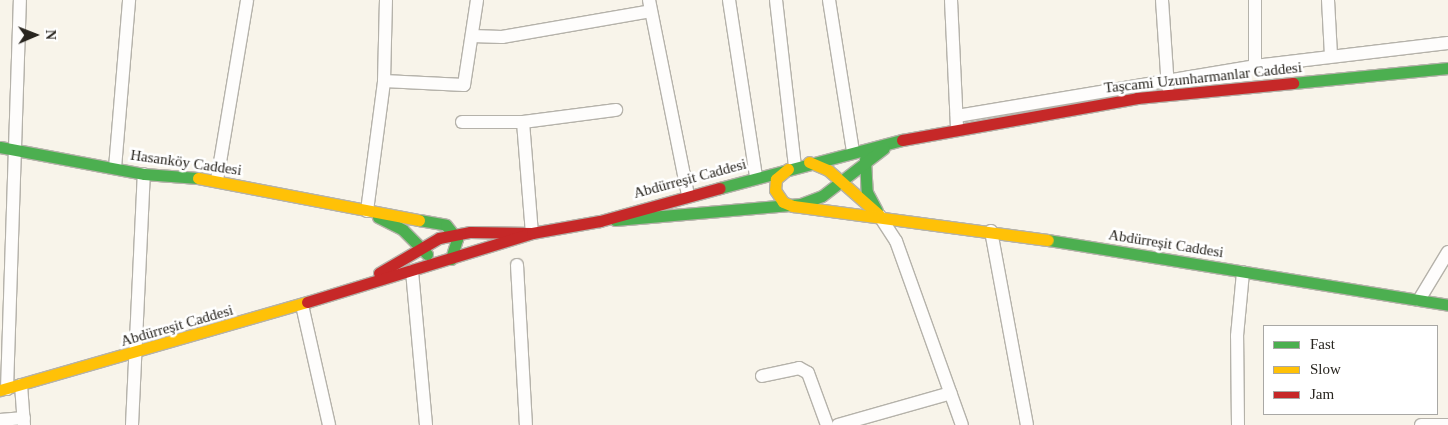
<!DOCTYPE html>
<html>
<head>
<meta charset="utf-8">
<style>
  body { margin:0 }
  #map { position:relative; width:1448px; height:425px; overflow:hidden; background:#f8f4ea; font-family:Georgia,serif }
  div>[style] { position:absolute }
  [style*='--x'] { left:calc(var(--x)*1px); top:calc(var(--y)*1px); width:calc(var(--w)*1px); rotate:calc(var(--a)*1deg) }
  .roads { filter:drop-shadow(1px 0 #b5b2aa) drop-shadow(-1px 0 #b5b2aa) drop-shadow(0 1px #b5b2aa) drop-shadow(0 -1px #b5b2aa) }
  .street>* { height:12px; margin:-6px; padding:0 6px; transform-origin:6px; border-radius:6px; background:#fefdfc }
  .fast>* { height:11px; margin:-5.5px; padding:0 5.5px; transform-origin:5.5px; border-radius:5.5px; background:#4caf50 }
  .slow>* { height:11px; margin:-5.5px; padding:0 5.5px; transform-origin:5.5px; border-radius:5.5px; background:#ffc107 }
  .jam>* { height:11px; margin:-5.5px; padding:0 5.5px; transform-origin:5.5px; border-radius:5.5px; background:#c62828 }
  span { translate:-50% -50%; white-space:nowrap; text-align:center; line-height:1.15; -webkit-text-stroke:5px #fff; paint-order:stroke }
  .street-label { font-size:15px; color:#28251f }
  .legend { position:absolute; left:1263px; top:325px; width:175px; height:90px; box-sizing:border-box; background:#fff; border:1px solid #a9a8a5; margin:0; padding:6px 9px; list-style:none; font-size:15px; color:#28251f }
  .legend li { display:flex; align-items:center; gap:10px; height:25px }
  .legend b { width:25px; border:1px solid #a9a8a5 }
  .north { position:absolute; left:10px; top:10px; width:50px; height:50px; -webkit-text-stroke:4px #fff; paint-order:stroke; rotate:89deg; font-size:14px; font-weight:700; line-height:20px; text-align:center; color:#28251f }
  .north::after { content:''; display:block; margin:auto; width:18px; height:22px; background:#28251f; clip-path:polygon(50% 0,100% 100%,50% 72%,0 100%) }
</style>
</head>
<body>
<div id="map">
  <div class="roads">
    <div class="street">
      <i style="--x:649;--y:0;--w:199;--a:78.7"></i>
      <i style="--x:729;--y:0;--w:179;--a:81.3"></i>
      <i style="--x:776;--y:0;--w:167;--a:83.5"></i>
      <i style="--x:829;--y:0;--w:153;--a:81"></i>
      <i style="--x:951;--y:0;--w:125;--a:87.3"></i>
      <i style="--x:1162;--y:0;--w:87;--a:86.1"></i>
      <i style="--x:1328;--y:0;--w:56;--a:86.9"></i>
      <i style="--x:472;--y:36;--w:30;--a:2"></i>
      <i style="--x:502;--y:37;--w:151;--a:-9.9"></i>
      <i style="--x:1255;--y:66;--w:66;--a:-90"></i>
      <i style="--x:384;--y:81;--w:80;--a:2.9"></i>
      <i style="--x:464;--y:85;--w:86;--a:-81.3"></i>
      <i style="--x:957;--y:116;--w:302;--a:-9.5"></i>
      <i style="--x:1255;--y:66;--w:194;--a:-6.8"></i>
      <i style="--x:462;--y:122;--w:61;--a:0"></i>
      <i style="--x:523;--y:122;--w:94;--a:-7.4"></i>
      <i style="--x:523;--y:122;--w:111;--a:85.4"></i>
      <i style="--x:115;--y:168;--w:169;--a:-85.2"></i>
      <i style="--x:217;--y:180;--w:182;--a:-80.5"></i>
      <i style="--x:367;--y:211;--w:131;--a:-82.5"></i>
      <i style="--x:384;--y:81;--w:81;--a:-88.6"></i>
      <i style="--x:879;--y:215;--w:31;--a:57"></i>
      <i style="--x:896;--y:241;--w:195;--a:70.3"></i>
      <i style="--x:991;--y:231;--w:197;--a:79.5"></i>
      <i style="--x:517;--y:265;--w:160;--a:86.8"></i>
      <i style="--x:412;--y:271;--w:155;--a:84.8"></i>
      <i style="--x:1419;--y:300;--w:56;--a:-58.9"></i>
      <i style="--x:302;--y:305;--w:123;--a:77.3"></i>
      <i style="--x:762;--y:376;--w:38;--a:-12"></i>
      <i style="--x:799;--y:368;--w:10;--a:29"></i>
      <i style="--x:808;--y:373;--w:55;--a:69.9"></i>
      <i style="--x:21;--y:385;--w:40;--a:85.7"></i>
      <i style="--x:7;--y:389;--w:389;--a:-88.1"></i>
      <i style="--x:0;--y:420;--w:24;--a:-5"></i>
      <i style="--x:132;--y:425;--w:251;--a:-87.3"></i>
      <i style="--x:838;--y:425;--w:117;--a:-15.8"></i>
      <i style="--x:1238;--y:425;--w:89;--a:-90.6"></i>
      <i style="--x:1237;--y:336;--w:64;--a:-84.6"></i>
      <i style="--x:1421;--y:425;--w:27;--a:0"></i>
    </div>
    <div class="fast">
      <i style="--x:1293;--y:83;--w:156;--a:-5.5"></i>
      <i style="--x:0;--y:147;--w:147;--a:10.6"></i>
      <i style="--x:144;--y:174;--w:54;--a:4.2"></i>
      <i style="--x:865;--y:159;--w:33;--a:87"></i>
      <i style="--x:867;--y:192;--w:21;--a:62"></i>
      <i style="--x:720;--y:188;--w:188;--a:-14.8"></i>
      <i style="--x:378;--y:217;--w:28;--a:27"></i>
      <i style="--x:403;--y:230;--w:34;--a:45"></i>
      <i style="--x:419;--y:220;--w:27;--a:10"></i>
      <i style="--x:446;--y:225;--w:18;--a:52"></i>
      <i style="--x:457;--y:239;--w:21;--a:107"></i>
      <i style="--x:615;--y:220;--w:187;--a:-4.9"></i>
      <i style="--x:801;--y:204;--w:22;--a:-21"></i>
      <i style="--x:822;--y:196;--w:78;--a:-37.7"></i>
      <i style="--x:1048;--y:240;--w:405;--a:9.2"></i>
    </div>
    <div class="slow">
      <i style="--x:809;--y:162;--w:21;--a:23"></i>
      <i style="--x:828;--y:170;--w:68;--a:41.4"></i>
      <i style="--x:788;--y:169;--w:16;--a:140"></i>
      <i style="--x:776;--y:179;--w:11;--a:95"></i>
      <i style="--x:775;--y:190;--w:14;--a:56"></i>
      <i style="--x:783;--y:202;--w:11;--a:22"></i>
      <i style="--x:793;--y:206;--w:257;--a:7.6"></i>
      <i style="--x:198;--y:178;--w:225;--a:10.8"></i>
      <i style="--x:0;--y:390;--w:319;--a:-16"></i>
    </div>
    <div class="jam">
      <i style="--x:902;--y:140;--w:239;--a:-10.1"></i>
      <i style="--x:1137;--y:98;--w:157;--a:-5.5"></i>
      <i style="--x:379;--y:273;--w:69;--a:-30.3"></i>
      <i style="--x:439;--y:238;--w:32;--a:-11"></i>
      <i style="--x:470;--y:232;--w:62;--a:0.9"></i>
      <i style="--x:307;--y:302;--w:235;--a:-17"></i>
      <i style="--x:532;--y:233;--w:69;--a:-10"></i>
      <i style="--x:600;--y:221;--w:124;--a:-15.4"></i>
    </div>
  </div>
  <div class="street-label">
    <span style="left:1203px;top:78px;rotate:-6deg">Taşcami Uzunharmanlar Caddesi</span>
    <span style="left:186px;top:163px;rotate:8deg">Hasanköy Caddesi</span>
    <span style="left:690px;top:179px;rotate:-15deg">Abdürreşit Caddesi</span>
    <span style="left:1166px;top:244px;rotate:9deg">Abdürreşit Caddesi</span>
    <span style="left:177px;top:326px;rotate:-16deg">Abdürreşit Caddesi</span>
  </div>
  <ul class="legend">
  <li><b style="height:6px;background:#4caf50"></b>Fast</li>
  <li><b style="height:6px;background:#ffc107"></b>Slow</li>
  <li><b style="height:6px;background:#c62828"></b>Jam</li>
  </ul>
  <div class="north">N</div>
</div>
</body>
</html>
